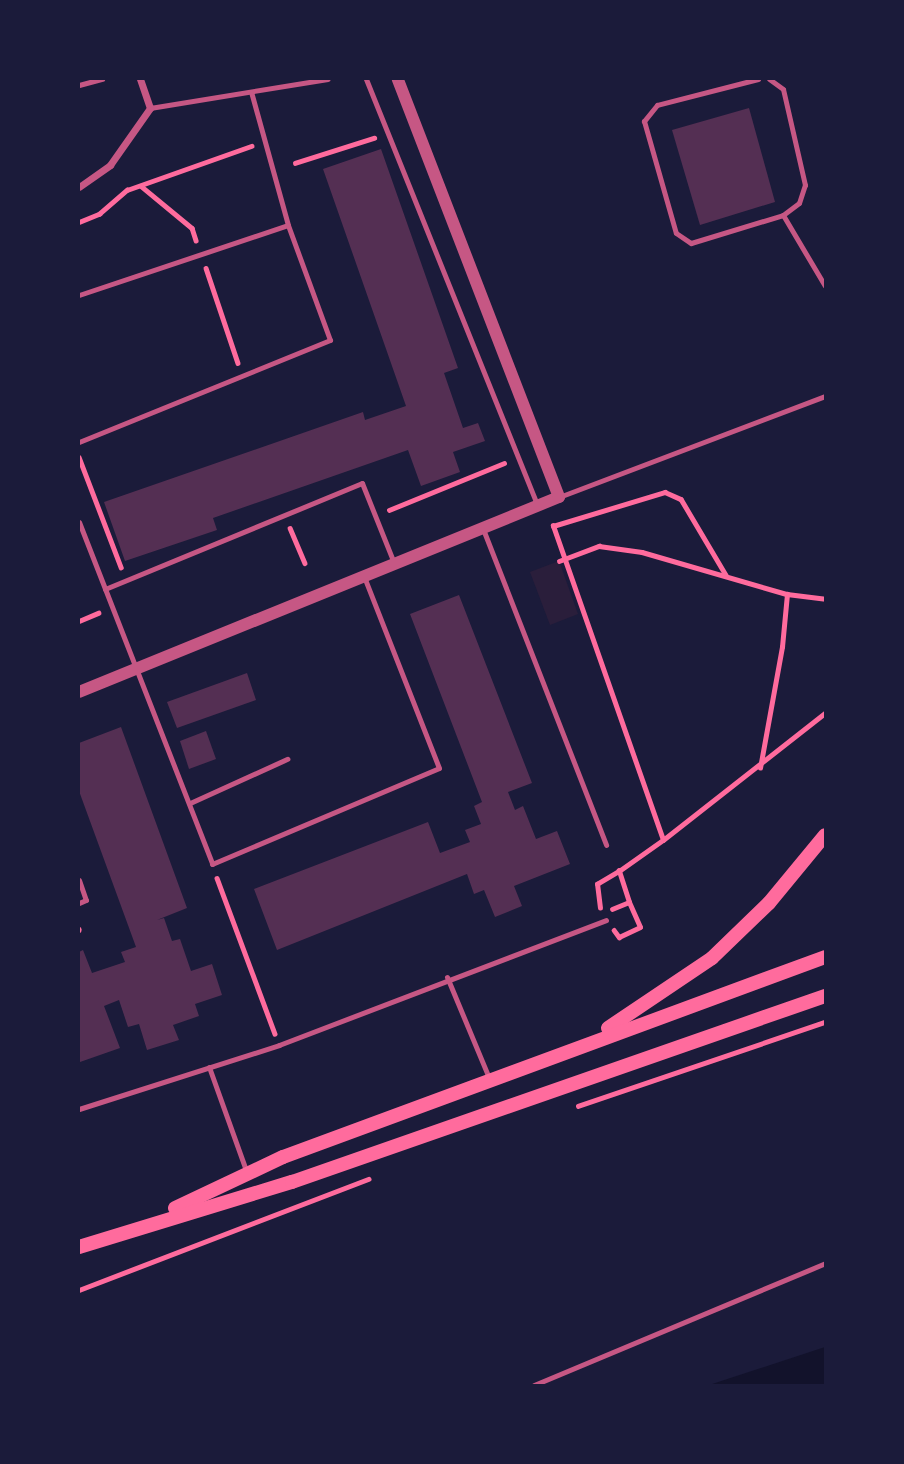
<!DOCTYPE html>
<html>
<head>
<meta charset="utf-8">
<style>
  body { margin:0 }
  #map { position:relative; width:904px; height:1464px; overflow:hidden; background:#1b1b3a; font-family:"Fira Sans Condensed",sans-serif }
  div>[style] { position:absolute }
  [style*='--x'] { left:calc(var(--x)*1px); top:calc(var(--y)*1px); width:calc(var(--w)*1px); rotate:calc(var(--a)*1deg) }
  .green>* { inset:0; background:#2a1e3b }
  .water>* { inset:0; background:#12122b }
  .building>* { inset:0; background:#542f53 }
  .path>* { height:4.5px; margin:-2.25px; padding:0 2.25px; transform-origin:2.25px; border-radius:2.25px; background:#ff6b9d }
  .service>* { height:5px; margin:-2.5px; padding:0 2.5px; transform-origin:2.5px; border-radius:2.5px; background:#c65784 }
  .minor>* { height:7px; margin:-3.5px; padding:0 3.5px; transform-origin:3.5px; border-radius:3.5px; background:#c65784 }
  .tertiary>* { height:12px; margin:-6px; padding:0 6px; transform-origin:6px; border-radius:6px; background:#c65784 }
  .secondary>* { height:14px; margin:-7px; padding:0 7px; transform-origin:7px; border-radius:7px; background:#ff6b9d }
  span { translate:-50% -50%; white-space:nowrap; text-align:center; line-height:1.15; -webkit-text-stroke:7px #1b1b3a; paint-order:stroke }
  .frame { position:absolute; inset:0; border:80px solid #1b1b3a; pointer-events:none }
</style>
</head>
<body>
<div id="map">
  <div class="green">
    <i style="clip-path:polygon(559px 561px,578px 614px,550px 625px,530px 572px)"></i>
  </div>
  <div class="water">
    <i style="clip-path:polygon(825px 1347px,825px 1385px,709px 1385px)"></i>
  </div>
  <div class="building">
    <i style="clip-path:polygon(749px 108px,775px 202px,700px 225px,672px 130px)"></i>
    <i style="clip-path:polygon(381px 149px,458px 368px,444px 373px,463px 428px,478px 423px,485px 441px,453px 452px,460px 472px,421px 486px,408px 450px,213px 518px,217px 530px,125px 561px,104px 502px,363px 412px,365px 420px,406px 406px,323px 169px)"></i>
    <i style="clip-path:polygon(459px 595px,532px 783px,508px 792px,515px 810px,523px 806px,536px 839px,557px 831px,570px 864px,514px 886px,522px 906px,495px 917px,484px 890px,474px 894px,467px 874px,277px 950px,254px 889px,428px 822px,440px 853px,470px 842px,465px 830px,481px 824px,474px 806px,482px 802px,410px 614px)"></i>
    <i style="clip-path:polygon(247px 673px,256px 700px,177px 728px,167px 702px)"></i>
    <i style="clip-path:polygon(121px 727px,187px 908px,157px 920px,164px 918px,172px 941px,180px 939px,191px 971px,212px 964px,222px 995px,195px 1004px,199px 1016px,173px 1025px,179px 1040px,147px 1050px,139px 1024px,128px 1027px,119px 1000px,104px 1006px,120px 1048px,80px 1062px,79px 952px,83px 950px,92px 973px,125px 962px,121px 952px,136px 947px,79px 791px,79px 743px)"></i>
    <i style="clip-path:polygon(206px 731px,216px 759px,189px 769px,180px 741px)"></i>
  </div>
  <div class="path">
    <i style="--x:295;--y:163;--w:83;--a:-17.6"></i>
    <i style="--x:141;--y:186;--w:66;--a:39.5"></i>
    <i style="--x:192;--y:228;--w:13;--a:72"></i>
    <i style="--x:79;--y:222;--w:22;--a:-22"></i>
    <i style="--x:99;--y:214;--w:37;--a:-41"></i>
    <i style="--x:127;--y:190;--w:132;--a:-19.5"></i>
    <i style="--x:206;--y:268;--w:100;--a:71.4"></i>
    <i style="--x:79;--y:457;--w:118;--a:69.1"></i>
    <i style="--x:389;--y:510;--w:124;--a:-22.2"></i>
    <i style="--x:290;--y:528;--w:38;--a:67"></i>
    <i style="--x:559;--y:561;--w:43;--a:-20.6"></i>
    <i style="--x:599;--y:546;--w:43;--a:7.9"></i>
    <i style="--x:642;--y:552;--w:151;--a:16.2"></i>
    <i style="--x:787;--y:594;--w:38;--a:7"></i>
    <i style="--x:79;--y:621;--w:21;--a:-23"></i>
    <i style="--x:760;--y:768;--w:123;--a:-79.7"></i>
    <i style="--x:782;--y:647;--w:53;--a:-84.6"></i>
    <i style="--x:663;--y:840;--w:206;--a:-38.1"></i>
    <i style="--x:217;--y:878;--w:166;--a:69.6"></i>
    <i style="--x:600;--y:908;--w:24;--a:-97"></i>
    <i style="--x:597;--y:884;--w:26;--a:-31"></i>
    <i style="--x:612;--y:909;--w:18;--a:-22"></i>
    <i style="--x:629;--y:902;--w:33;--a:-108"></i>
    <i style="--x:619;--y:871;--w:54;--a:-35.2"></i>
    <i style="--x:663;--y:840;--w:333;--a:-109.3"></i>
    <i style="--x:553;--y:526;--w:117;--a:-16.9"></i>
    <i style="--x:665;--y:492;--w:17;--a:24"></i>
    <i style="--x:681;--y:499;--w:88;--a:59.4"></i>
    <i style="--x:79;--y:929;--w:1;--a:90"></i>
    <i style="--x:614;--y:930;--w:9;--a:54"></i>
    <i style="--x:619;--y:937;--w:23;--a:-25"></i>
    <i style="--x:640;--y:927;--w:27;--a:-114"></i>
    <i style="--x:578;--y:1106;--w:261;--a:-18.8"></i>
    <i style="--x:79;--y:1290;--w:310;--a:-21"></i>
  </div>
  <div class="service">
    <i style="--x:366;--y:79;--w:459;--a:68.1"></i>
    <i style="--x:758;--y:79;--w:104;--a:165.6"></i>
    <i style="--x:657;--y:105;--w:21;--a:129"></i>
    <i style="--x:644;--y:121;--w:116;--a:74.1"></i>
    <i style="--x:676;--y:233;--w:18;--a:34"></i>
    <i style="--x:691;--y:243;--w:96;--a:-16.9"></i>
    <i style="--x:783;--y:215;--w:20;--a:-37"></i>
    <i style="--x:799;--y:203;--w:19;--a:-72"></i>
    <i style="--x:805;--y:185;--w:98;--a:-102.9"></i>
    <i style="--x:783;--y:89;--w:17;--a:-144"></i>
    <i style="--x:79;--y:85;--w:24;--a:-15"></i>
    <i style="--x:150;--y:108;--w:180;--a:-9.3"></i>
    <i style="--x:783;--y:215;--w:82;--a:59.4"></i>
    <i style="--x:79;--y:295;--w:220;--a:-18.5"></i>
    <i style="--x:79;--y:442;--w:271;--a:-22.1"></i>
    <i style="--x:330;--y:340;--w:122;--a:-110.1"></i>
    <i style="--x:288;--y:225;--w:138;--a:-105.5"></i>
    <i style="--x:559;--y:497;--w:285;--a:-20.8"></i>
    <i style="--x:79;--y:522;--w:367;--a:68.7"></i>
    <i style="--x:212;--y:864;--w:246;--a:-22.9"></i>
    <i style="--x:439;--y:768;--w:205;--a:-111.4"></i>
    <i style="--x:483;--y:529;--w:339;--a:68.7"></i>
    <i style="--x:105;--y:589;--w:278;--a:-22.4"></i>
    <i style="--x:362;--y:483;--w:86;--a:68.2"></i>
    <i style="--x:190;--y:803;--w:107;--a:-24.4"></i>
    <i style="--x:79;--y:880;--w:21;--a:71"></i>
    <i style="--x:86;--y:900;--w:8;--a:157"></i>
    <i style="--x:447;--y:977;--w:109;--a:67.4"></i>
    <i style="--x:209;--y:1067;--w:113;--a:70.3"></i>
    <i style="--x:79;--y:1109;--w:210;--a:-17.7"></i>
    <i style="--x:279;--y:1045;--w:350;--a:-20.9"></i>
    <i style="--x:534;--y:1385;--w:316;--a:-22.7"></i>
  </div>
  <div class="minor">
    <i style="--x:79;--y:187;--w:38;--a:-35"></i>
    <i style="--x:110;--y:165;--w:70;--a:-54.9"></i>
    <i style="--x:150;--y:108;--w:31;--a:-109"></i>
  </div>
  <div class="tertiary">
    <i style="--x:79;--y:692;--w:518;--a:-22.11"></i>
    <i style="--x:559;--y:497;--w:448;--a:-111.1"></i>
  </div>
  <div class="secondary">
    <i style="--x:608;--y:1028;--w:125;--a:-33.9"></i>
    <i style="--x:712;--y:958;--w:79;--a:-44"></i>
    <i style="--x:769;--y:903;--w:88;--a:-50.5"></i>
    <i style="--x:175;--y:1208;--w:119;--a:-25.3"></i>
    <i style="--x:283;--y:1157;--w:578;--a:-20.25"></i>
    <i style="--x:79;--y:1247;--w:223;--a:-17"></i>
    <i style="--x:292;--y:1182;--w:565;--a:-19.24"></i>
  </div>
  <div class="frame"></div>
</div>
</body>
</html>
